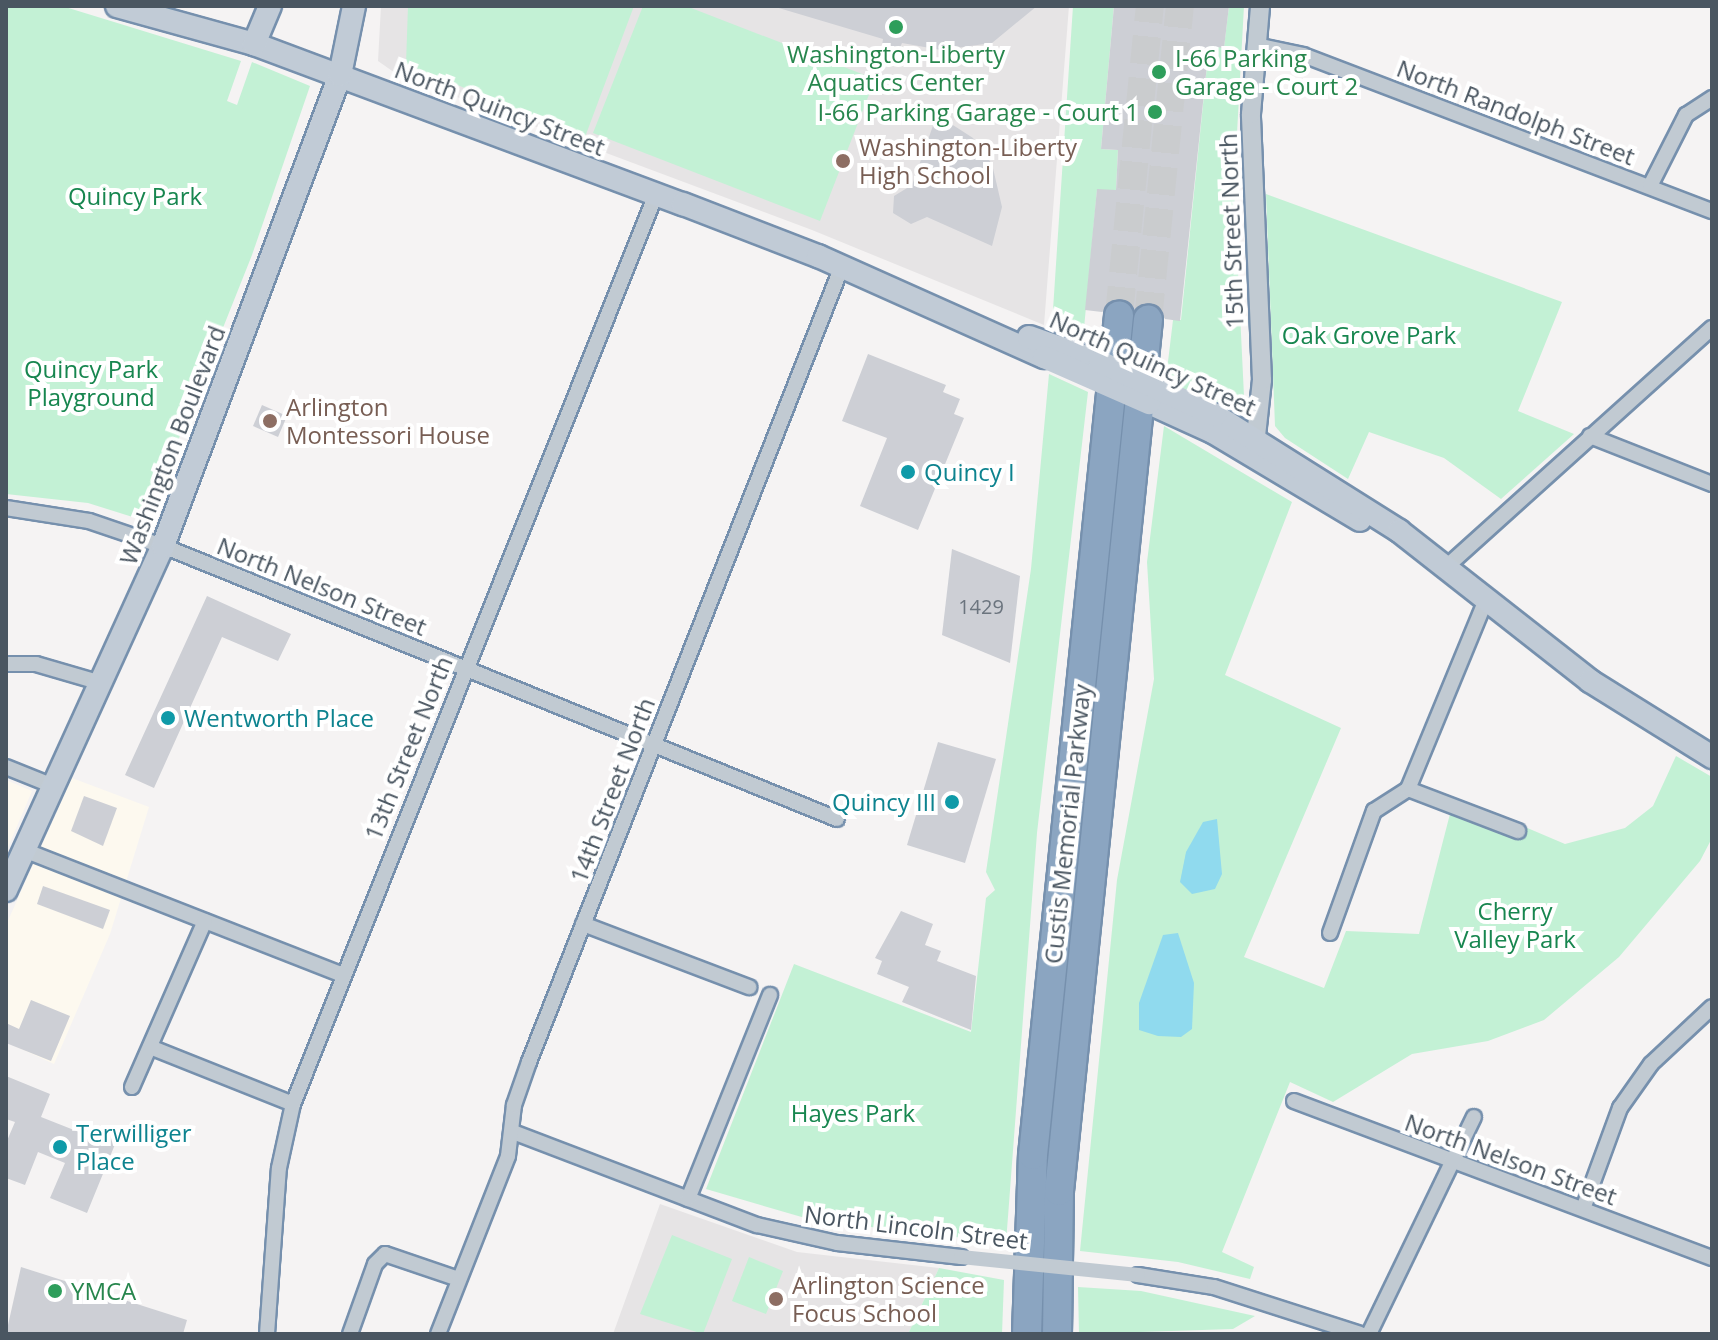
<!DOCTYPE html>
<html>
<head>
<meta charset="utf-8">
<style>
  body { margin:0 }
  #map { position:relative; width:1718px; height:1340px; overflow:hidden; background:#f5f3f3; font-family:"Open Sans",sans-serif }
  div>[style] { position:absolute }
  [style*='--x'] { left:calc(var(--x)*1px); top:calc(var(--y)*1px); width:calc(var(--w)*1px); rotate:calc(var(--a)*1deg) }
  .commercial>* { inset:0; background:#fdf9ef }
  .education>* { inset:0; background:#e6e4e5 }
  .green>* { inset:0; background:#c3f1d5 }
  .water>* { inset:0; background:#90daee }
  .building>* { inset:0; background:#cdcfd5 }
  .motorway-tunnel>* { height:28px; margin-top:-14px; transform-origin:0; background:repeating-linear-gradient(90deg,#caccce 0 28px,transparent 0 42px) }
  .roads { filter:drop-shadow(2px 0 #7690ad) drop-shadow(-2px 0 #7690ad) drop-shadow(0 2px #7690ad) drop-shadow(0 -2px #7690ad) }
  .minor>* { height:14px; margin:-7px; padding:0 7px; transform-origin:7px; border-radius:7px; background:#c1cad2 }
  .tertiary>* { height:18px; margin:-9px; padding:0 9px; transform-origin:9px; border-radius:9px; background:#c1cad2 }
  .secondary>* { height:22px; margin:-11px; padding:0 11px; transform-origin:11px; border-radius:11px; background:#c1cbd6 }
  .motorway>* { height:28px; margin:-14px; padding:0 14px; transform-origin:14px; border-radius:14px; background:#8ba5c1 }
  .minor-bridge>* { height:14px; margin:-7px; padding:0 7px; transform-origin:7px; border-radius:7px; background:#c1cad2 }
  .secondary-bridge>* { height:22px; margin:-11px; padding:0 11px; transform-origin:11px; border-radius:11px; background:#c1cbd6 }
  .dots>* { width:22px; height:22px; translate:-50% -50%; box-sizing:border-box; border:4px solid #fff; border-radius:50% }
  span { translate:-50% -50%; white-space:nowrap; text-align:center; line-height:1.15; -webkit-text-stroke:8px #fff; paint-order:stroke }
  .number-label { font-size:20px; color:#6b747e }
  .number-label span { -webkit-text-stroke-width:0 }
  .leisure-label { font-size:24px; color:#27864d }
  .left { translate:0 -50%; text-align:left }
  .right { translate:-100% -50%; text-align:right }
  .street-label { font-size:24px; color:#4a5661 }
  .education-label { font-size:24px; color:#785e54 }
  .park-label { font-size:24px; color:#17864f }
  .culture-label { font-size:24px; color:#0d838f }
  .frame { position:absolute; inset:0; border:8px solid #4a5661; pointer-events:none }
</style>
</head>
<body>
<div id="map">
  <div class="commercial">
    <i style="clip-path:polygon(72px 778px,149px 807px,110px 934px,54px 1064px,6px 1042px,6px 925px)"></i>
    <i style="clip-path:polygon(6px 780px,32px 791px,6px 852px)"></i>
  </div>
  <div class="education">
    <i style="clip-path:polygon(381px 6px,1069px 6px,1044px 325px,812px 230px,398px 75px,378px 61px)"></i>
    <i style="clip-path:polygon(660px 1204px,797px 1252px,939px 1268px,908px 1334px,613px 1334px)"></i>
  </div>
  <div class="green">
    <i style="clip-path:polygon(6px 6px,62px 6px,241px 61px,227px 101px,237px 105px,252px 62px,310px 86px,252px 255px,150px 511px,139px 519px,88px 503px,6px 494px)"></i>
    <i style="clip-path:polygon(408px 6px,634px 6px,585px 137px,406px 64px)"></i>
    <i style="clip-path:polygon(643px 6px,686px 6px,875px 79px,820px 221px,593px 133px)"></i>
    <i style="clip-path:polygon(1073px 6px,1114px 6px,1101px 149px,1118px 150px,1116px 190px,1097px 190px,1083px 339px,1052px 325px)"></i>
    <i style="clip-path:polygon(1229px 6px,1244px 6px,1234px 188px,1244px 396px,1231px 411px,1177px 386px,1167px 370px,1173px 320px,1181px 320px,1209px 46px,1224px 47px)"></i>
    <i style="clip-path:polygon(1266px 194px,1562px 302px,1518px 411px,1574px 434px,1501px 499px,1444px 458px,1369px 432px,1348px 479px,1285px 438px,1275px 426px)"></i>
    <i style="clip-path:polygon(1049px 374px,1088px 392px,1037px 833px,1006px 1243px,812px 1220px,706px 1189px,794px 964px,971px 1032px,986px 898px,995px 890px,986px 872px,1031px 569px)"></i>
    <i style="clip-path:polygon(1164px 426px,1292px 502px,1225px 675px,1341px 728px,1244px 957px,1324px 988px,1346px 931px,1419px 934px,1451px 810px,1519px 835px,1525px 827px,1565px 844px,1625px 828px,1653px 806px,1676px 756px,1712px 777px,1712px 838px,1700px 861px,1619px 957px,1544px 1020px,1488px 1041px,1412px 1054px,1333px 1102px,1290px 1082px,1222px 1252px,1254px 1267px,1250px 1279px,1178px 1262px,1080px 1251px,1117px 880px,1154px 679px,1147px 562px)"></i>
    <i style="clip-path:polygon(672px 1235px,732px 1259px,703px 1334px,640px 1314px)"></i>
    <i style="clip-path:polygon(749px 1257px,783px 1271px,766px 1314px,732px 1301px)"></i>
    <i style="clip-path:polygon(939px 1268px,1004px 1280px,1002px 1334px,908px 1334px)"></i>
    <i style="clip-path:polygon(1078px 1287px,1141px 1291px,1255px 1316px,1233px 1329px,1079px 1334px)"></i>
  </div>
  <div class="water">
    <i style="clip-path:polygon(1217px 819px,1222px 874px,1215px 889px,1192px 894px,1180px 882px,1186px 852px,1203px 822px)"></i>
    <i style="clip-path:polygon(1178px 933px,1194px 983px,1192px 1029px,1181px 1037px,1158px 1036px,1139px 1030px,1139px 1003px,1163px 935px)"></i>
  </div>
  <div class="building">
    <i style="clip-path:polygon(772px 6px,1037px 6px,992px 43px,941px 50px,902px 43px,896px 57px,881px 52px,883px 39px)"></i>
    <i style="clip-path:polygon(1114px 6px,1229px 6px,1224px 48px,1209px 46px,1180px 321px,1165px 319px,1157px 306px,1135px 309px,1122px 298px,1102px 312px,1085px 310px,1097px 189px,1116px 190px,1118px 150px,1101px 149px)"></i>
    <i style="clip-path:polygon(942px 118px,973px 138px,992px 164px,1002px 207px,992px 246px,927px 217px,911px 224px,893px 213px,894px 196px,912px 185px,935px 120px)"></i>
    <i style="clip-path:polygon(868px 354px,946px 385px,943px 392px,960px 399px,954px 414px,964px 418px,918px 530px,860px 506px,887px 438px,842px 421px)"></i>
    <i style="clip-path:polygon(262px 405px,287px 416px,278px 437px,253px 426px)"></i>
    <i style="clip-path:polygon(952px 549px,1020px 576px,1010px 663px,942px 635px)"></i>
    <i style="clip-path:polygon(207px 596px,291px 634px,278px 661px,222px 637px,154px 788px,125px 775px)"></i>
    <i style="clip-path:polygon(938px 742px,996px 759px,965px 863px,907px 845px)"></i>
    <i style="clip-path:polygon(84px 796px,117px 808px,103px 846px,71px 831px)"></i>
    <i style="clip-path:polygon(43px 886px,110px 910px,103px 929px,37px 904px)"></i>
    <i style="clip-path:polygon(901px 911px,933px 924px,925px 945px,941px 951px,937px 961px,976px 976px,971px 1030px,902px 1002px,909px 987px,877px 974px,882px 961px,875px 958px)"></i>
    <i style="clip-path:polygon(31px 1000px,70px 1016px,51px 1061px,6px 1043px,6px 1023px,19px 1029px)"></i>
    <i style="clip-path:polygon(6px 1076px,50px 1094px,41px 1117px,79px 1132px,83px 1123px,118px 1137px,87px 1213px,50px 1198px,65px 1163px,38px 1152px,25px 1185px,6px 1178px,6px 1143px,15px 1122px,6px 1119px)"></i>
    <i style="clip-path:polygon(21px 1267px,187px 1320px,183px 1334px,6px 1334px)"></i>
  </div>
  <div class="motorway-tunnel">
    <i style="--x:1119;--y:315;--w:311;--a:-84.3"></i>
    <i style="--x:1148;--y:320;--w:316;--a:-84.2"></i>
  </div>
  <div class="roads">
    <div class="minor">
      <i style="--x:1256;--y:45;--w:48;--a:12"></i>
      <i style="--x:1303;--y:55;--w:438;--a:20.9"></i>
      <i style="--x:1650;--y:186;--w:80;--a:-63.1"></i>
      <i style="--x:1686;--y:115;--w:31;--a:-33"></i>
      <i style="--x:1590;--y:436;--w:131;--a:21.5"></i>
      <i style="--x:6;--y:508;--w:84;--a:8.9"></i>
      <i style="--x:89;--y:521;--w:78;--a:18.7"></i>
      <i style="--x:163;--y:546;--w:727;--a:22.05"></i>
      <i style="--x:1444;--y:569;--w:360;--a:-42"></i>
      <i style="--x:6;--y:664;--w:30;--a:0"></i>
      <i style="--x:36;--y:664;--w:68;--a:16.3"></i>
      <i style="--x:6;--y:767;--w:51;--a:22"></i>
      <i style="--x:1408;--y:789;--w:118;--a:20.9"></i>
      <i style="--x:24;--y:850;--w:340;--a:21.4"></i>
      <i style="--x:583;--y:924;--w:178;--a:20.8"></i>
      <i style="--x:1330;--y:933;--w:130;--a:-70.2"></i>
      <i style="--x:1374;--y:811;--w:40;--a:-32.9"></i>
      <i style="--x:1408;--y:789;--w:202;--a:-67.6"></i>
      <i style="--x:150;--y:1047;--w:154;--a:21.7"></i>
      <i style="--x:132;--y:1087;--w:181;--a:-66.3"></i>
      <i style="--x:1294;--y:1101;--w:447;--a:20.6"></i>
      <i style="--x:513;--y:1132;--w:261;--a:20.9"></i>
      <i style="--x:757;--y:1225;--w:82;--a:12.7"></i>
      <i style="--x:837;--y:1243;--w:125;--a:6.4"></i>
      <i style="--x:688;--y:1199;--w:220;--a:-68.1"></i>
      <i style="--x:1583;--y:1209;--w:108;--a:-69.9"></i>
      <i style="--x:1620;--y:1108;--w:54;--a:-54.8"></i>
      <i style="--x:1651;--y:1064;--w:83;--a:-43.1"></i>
      <i style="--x:1138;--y:1275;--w:77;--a:9"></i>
      <i style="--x:1214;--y:1287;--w:153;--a:17.8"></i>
      <i style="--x:267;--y:1334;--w:166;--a:-85.9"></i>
      <i style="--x:279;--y:1168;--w:66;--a:-77.7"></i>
      <i style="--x:293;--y:1104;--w:980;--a:-68.25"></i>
      <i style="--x:350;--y:1334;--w:74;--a:-70.3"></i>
      <i style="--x:375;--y:1264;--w:14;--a:-45"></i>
      <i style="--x:385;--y:1254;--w:78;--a:18.7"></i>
      <i style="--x:438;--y:1334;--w:191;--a:-68.5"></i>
      <i style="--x:508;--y:1156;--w:51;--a:-83.3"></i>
      <i style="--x:514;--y:1105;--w:46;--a:-70.8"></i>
      <i style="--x:529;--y:1062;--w:855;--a:-68.53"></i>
      <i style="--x:1369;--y:1334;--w:241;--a:-64.2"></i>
    </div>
    <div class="tertiary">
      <i style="--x:1256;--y:436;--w:56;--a:-83.9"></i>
      <i style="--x:1262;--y:380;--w:266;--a:-92.4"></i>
      <i style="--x:1251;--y:114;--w:108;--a:-85.2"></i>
    </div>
    <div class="secondary">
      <i style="--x:117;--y:6;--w:142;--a:15.5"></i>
      <i style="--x:254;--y:44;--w:458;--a:20.5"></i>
      <i style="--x:683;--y:204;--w:145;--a:21.1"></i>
      <i style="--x:818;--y:256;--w:248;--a:24.1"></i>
      <i style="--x:254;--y:44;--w:41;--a:-67.2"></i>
      <i style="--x:1029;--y:337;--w:75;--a:19.4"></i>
      <i style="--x:1149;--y:403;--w:70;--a:24.4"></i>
      <i style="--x:1213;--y:432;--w:171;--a:30.9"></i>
      <i style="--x:1215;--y:415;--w:218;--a:32.2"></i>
      <i style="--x:1399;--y:531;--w:243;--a:38.1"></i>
      <i style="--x:1590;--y:681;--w:144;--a:31.9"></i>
      <i style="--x:6;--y:890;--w:378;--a:-65.5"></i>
      <i style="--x:163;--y:546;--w:503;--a:-69.4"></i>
      <i style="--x:340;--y:75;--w:70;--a:-78.5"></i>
    </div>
    <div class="motorway">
      <i style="--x:1027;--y:1334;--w:179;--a:-88.1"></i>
      <i style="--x:1033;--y:1155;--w:844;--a:-84.15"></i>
      <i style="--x:1057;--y:1334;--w:143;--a:-89.2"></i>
      <i style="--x:1059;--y:1191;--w:876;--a:-84.17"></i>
    </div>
  </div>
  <div class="minor-bridge">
    <i style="--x:961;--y:1257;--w:178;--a:5.8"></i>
  </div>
  <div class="secondary-bridge">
    <i style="--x:1044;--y:357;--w:115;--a:23.7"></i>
    <i style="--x:1100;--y:362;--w:127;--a:24.7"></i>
  </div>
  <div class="dots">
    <i style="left:896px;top:27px;background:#2e9e5b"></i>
    <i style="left:1159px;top:72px;background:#2e9e5b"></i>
    <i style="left:1155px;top:112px;background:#2e9e5b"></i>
    <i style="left:843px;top:161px;background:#8d6e63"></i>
    <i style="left:270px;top:421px;background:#8d6e63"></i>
    <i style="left:908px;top:472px;background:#0f9aa8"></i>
    <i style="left:168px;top:718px;background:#0f9aa8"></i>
    <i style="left:952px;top:802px;background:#0f9aa8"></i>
    <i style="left:60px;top:1147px;background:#0f9aa8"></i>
    <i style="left:55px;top:1291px;background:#2e9e5b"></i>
    <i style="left:776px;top:1299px;background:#8d6e63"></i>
  </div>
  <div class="number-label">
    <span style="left:981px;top:606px">1429</span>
  </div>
  <div class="leisure-label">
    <span style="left:896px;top:68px">Washington-Liberty<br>Aquatics Center</span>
    <span class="left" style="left:1175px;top:72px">I-66 Parking<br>Garage - Court 2</span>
    <span class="right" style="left:1139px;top:112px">I-66 Parking Garage - Court 1</span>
    <span class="left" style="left:71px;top:1291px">YMCA</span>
  </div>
  <div class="street-label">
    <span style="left:500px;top:108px;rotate:21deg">North Quincy Street</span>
    <span style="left:1516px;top:112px;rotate:21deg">North Randolph Street</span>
    <span style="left:1231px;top:231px;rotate:-92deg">15th Street North</span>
    <span style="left:1153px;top:363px;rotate:24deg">North Quincy Street</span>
    <span style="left:172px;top:445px;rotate:-69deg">Washington Boulevard</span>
    <span style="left:322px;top:586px;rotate:22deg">North Nelson Street</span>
    <span style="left:408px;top:748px;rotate:-68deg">13th Street North</span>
    <span style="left:612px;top:790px;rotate:-69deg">14th Street North</span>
    <span style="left:1067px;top:824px;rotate:-84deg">Custis Memorial Parkway</span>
    <span style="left:1511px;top:1159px;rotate:20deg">North Nelson Street</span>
    <span style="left:916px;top:1227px;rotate:7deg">North Lincoln Street</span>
  </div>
  <div class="education-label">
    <span class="left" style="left:859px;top:161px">Washington-Liberty<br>High School</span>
    <span class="left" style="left:286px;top:421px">Arlington<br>Montessori House</span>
    <span class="left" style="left:792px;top:1299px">Arlington Science<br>Focus School</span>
  </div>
  <div class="park-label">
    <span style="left:135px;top:196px">Quincy Park</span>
    <span style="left:1369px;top:335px">Oak Grove Park</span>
    <span style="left:91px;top:383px">Quincy Park<br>Playground</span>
    <span style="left:1515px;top:925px">Cherry<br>Valley Park</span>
    <span style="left:853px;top:1113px">Hayes Park</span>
  </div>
  <div class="culture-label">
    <span class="left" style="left:924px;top:472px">Quincy I</span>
    <span class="left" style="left:184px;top:718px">Wentworth Place</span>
    <span class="right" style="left:936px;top:802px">Quincy III</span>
    <span class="left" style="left:76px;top:1147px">Terwilliger<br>Place</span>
  </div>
  <div class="frame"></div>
</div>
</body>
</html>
